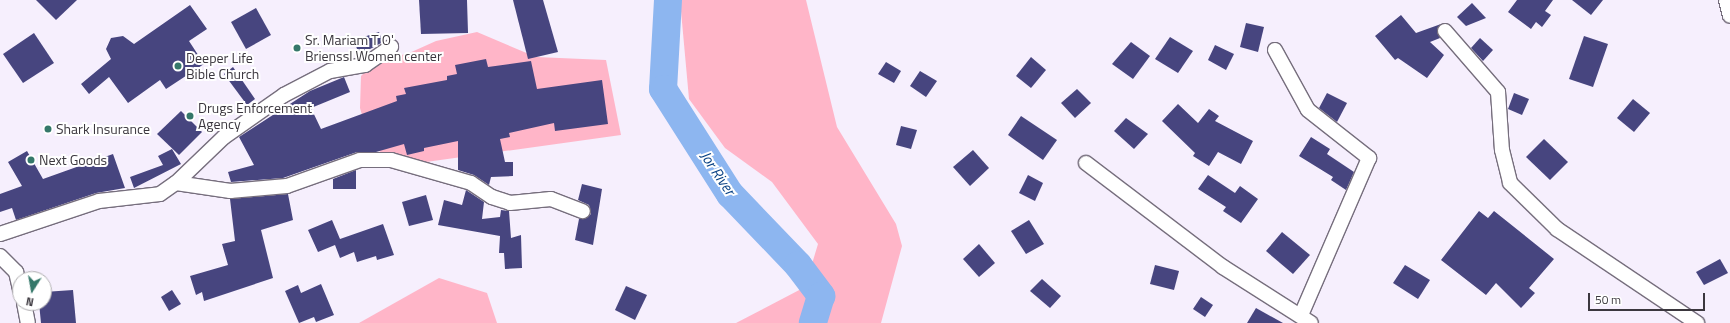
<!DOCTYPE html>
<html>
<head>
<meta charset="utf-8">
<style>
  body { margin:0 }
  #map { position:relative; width:1730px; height:323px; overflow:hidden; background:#f6effd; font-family:"Titillium Web",sans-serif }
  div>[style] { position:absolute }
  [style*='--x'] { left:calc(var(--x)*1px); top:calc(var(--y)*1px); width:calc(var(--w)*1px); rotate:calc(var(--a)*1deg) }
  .green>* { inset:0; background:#ffb5c8 }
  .river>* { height:28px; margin:-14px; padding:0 14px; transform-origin:14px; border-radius:14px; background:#8db6f0 }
  .building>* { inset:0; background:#47457f }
  .roads { filter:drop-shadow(1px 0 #766e7d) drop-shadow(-1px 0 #766e7d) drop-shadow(0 1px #766e7d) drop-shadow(0 -1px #766e7d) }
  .street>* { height:14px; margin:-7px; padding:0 7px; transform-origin:7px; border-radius:7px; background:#fff }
  .dots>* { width:11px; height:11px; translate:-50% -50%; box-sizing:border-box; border:2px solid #fff; border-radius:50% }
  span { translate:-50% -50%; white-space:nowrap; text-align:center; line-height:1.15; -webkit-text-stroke:4px #fff; paint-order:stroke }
  .poi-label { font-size:14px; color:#3b373e }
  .left { translate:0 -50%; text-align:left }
  .water-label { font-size:15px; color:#084083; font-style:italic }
  .north { position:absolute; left:12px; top:271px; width:40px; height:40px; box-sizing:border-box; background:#fff; border:1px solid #b1afb2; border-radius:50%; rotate:191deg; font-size:11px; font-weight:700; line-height:16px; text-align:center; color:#3b373e }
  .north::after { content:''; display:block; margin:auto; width:14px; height:18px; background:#35786a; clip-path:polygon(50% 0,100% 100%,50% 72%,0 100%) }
  .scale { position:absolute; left:1588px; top:293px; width:117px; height:18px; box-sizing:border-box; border:2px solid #3b373e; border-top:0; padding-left:5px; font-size:12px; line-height:14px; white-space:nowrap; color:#3b373e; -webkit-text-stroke:3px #fff; paint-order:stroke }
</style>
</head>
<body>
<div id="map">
  <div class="green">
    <i style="clip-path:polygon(680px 0,806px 0,837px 127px,896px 224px,902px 246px,881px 323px,736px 323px,805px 287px,818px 244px,772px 182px,725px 148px,689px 99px)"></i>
    <i style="clip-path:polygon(477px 32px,536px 57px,606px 60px,621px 135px,426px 162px,391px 160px,370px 144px,360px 108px,361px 76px,378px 59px,407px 54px,436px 41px)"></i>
    <i style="clip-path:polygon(439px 278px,487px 293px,497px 323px,359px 323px)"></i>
  </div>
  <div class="river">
    <i style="--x:668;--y:0;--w:89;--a:93.2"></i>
    <i style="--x:663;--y:89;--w:125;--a:57.5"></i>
    <i style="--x:730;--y:194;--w:98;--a:46.2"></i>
    <i style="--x:798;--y:265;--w:39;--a:53"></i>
    <i style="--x:821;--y:296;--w:28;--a:107"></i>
  </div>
  <div class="building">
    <i style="clip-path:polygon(36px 0,77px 0,56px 20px)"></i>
    <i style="clip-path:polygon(419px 0,467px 0,468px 33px,421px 34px)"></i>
    <i style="clip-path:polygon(513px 0,543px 0,558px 52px,528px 59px)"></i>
    <i style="clip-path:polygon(1517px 0,1553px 0,1545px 11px,1551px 15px,1542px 27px,1536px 22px,1531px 29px,1508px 12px)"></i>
    <i style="clip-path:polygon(1572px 0,1603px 0,1591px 15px)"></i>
    <i style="clip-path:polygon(1472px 3px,1486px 18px,1466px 26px,1457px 17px)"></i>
    <i style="clip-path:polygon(190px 5px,207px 29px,189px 41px,204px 64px,166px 89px,160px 80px,128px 103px,109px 77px,89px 94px,81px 84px,111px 59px,106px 49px,111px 38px,123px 36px,134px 44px)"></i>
    <i style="clip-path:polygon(256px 8px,271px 35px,246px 49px,231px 22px)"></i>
    <i style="clip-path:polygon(1401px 15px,1416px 33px,1441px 24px,1437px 29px,1440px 38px,1430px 42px,1444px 55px,1427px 78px,1398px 58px,1395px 60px,1375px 36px)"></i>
    <i style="clip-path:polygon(1246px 23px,1264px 27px,1258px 52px,1240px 47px)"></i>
    <i style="clip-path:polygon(379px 32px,383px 42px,359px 55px,354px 40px)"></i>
    <i style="clip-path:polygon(34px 33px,54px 63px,23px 83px,3px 54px)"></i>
    <i style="clip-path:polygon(1584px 36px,1608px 44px,1593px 87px,1569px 79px)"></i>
    <i style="clip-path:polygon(1170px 37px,1193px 51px,1178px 73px,1155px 59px)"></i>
    <i style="clip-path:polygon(1480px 38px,1493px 50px,1483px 61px,1471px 48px)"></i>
    <i style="clip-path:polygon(1131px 42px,1150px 56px,1133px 79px,1112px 64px)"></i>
    <i style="clip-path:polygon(1215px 45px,1234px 54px,1226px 70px,1208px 60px)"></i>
    <i style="clip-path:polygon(1031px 57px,1046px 70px,1031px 88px,1016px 76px)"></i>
    <i style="clip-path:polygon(486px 59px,488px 67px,531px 61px,537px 89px,602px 80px,608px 124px,555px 131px,554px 123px,509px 133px,510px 137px,500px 139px,505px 162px,513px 162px,513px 176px,491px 177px,489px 185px,474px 175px,458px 170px,458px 141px,424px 148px,424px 151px,407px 155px,404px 144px,376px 152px,357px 152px,283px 178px,231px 182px,228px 172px,254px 165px,239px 137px,310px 91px,344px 77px,350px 92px,311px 108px,321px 129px,397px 101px,396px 96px,406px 94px,404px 88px,447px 80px,447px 76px,457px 74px,455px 65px)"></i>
    <i style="clip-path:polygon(886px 62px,901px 71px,894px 83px,878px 74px)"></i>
    <i style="clip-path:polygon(233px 67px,255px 99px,247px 105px,224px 74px)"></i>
    <i style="clip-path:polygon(920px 71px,937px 81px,926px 97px,910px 86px)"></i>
    <i style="clip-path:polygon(1077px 89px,1091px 103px,1075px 118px,1061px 103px)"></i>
    <i style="clip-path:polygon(1327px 93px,1347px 103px,1337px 122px,1319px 108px)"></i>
    <i style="clip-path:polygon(1514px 93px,1529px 99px,1522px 115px,1508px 109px)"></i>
    <i style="clip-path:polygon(1633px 99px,1650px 113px,1634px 132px,1617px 118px)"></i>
    <i style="clip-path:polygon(1178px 104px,1198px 123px,1209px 109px,1219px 116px,1215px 121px,1253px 141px,1241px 164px,1218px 152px,1209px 166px,1193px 156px,1195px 153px,1162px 121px)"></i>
    <i style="clip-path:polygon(181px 111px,202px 132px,179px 155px,157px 134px)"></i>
    <i style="clip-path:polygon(1021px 116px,1057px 140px,1043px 160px,1008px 135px)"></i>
    <i style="clip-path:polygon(1126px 118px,1148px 134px,1134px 149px,1114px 131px)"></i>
    <i style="clip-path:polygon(901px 126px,917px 130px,911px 149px,896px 145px)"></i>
    <i style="clip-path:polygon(1311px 137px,1330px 149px,1327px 154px,1354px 172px,1346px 190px,1331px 180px,1333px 177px,1299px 156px)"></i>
    <i style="clip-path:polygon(1544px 139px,1568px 162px,1550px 180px,1526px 157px)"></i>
    <i style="clip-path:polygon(172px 149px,181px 164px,134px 188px,130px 177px,163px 165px,158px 156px)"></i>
    <i style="clip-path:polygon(973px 150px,989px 168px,970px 186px,953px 167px)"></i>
    <i style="clip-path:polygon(27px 151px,43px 179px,113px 154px,125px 188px,96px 193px,16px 220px,12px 208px,0 212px,0 194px,22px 186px,8px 162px)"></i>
    <i style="clip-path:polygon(356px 170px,356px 189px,333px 189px,333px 179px)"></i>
    <i style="clip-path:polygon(1028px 175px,1043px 183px,1035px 201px,1019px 193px)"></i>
    <i style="clip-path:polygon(1208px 175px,1235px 193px,1240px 186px,1258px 199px,1241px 223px,1223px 211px,1226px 207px,1198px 189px)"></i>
    <i style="clip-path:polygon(582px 184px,602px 189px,593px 245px,575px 240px,579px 219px,585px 219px,591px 214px,589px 205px,578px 200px)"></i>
    <i style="clip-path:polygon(466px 190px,484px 202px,482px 219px,500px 217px,501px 210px,509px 211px,511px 238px,521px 235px,522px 268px,505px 269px,504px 253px,499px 253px,500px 236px,438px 225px,444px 200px,462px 205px)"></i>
    <i style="clip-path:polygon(288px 194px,293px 220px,261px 230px,273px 278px,204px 301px,202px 292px,196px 295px,190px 276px,228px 265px,222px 244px,235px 241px,230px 199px)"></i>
    <i style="clip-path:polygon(426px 195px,433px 220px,409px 226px,402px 202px)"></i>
    <i style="clip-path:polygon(1479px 211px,1488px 218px,1494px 211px,1554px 259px,1529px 288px,1535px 293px,1521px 308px,1496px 283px,1486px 295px,1441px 260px)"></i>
    <i style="clip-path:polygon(332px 220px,340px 239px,383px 224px,394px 255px,377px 260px,376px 256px,357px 262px,354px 252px,340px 258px,335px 245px,318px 252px,308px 230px)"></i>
    <i style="clip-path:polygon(1029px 220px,1044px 244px,1026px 254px,1011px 231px)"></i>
    <i style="clip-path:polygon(1282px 232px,1310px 255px,1293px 274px,1266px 251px)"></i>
    <i style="clip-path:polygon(979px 244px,995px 263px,979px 277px,963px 259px)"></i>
    <i style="clip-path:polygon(1720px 259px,1728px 273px,1704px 285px,1696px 272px)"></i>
    <i style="clip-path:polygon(1155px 265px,1179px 271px,1174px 290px,1150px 284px)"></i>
    <i style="clip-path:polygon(1405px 265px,1430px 280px,1418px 299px,1393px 283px)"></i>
    <i style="clip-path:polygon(1042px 279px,1061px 296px,1050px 308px,1030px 291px)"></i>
    <i style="clip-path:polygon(321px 284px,334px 315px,316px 322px,314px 317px,299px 323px,285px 291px,298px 285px,301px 293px)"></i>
    <i style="clip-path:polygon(626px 286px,647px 295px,635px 320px,615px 310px)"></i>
    <i style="clip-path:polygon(73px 290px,76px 323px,41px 323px,39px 303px,44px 303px,44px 292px)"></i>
    <i style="clip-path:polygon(172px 290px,181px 304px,169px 311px,161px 297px)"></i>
    <i style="clip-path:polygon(1201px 297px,1213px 305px,1205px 317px,1193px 309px)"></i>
    <i style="clip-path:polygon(1256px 308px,1283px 323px,1247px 323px)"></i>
  </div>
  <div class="roads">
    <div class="street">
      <i style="--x:1726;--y:0;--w:16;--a:76"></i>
      <i style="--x:1445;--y:31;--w:81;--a:49"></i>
      <i style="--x:1498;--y:92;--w:58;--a:86.1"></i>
      <i style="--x:1502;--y:150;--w:34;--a:76"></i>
      <i style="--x:1510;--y:183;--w:66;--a:44.4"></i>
      <i style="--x:1557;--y:229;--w:169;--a:33.9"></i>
      <i style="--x:1275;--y:50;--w:68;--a:61.2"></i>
      <i style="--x:1308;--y:110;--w:78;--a:38.2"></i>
      <i style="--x:1369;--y:158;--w:171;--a:113.4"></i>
      <i style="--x:1086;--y:163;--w:172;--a:37.2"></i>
      <i style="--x:1223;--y:267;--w:104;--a:32.5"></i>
      <i style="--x:176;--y:183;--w:66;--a:-43.8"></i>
      <i style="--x:224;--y:137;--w:73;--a:-35"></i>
      <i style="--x:284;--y:95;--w:52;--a:-27.6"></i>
      <i style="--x:330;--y:71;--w:36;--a:-10"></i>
      <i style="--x:365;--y:65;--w:32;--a:-35"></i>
      <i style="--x:0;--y:234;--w:104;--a:-18.4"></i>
      <i style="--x:99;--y:201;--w:61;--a:-6.5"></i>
      <i style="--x:160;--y:194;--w:19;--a:-35"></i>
      <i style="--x:176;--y:183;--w:55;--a:8.4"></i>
      <i style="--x:230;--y:191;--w:57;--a:-5"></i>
      <i style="--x:287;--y:186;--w:77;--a:-19.6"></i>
      <i style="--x:360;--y:160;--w:31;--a:0"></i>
      <i style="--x:391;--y:160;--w:83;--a:16"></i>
      <i style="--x:471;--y:183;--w:25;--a:34"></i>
      <i style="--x:492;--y:197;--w:19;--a:18"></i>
      <i style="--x:510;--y:203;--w:41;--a:-5.6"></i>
      <i style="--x:551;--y:199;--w:34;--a:21"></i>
      <i style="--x:0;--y:256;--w:23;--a:45"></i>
      <i style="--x:16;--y:272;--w:17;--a:77"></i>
      <i style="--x:24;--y:303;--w:20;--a:79"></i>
    </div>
  </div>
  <div class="dots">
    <i style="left:297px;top:48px;background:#35786a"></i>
    <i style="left:178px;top:66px;background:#35786a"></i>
    <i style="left:190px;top:116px;background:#35786a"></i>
    <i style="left:48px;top:129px;background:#35786a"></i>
    <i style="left:31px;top:160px;background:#35786a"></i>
  </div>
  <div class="poi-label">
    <span class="left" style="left:305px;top:48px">Sr. Mariam T O'<br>Brienssl Women center</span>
    <span class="left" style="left:186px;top:66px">Deeper Life<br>Bible Church</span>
    <span class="left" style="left:198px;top:116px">Drugs Enforcement<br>Agency</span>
    <span class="left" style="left:56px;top:129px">Shark Insurance</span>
    <span class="left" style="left:39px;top:160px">Next Goods</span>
  </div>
  <div class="water-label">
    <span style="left:718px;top:173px;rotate:56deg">Jor River</span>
  </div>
  <div class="north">N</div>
  <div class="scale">50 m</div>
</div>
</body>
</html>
